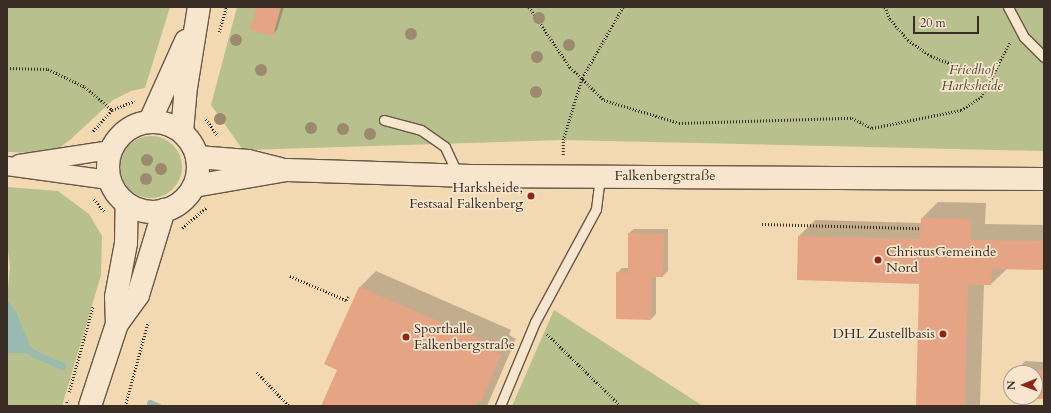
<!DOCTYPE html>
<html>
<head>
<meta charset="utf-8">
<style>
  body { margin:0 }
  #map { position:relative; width:1051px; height:413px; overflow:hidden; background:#f2d9b2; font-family:Cardo,serif }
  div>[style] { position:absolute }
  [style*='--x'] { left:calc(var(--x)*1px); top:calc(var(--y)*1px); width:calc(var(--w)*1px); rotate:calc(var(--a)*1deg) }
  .green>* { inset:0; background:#b8c08e }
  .round { border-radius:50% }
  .water>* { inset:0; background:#9bbaaf }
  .shadow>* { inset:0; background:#0003 }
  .stream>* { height:7px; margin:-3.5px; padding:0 3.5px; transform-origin:3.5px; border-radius:3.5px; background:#9bbaaf }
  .building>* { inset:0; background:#e5a584 }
  .path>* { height:2.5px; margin-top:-1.25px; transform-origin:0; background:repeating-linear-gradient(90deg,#3a2d25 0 1px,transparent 0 3px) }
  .roads { filter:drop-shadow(1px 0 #685848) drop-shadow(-1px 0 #685848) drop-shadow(0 1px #685848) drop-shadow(0 -1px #685848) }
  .lane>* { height:9px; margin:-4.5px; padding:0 4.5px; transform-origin:4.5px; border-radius:4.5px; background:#f7e6cd }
  .street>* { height:18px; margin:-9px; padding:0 9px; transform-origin:9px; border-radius:9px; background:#f7e6cd }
  .secondary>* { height:22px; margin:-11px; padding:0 11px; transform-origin:11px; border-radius:11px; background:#f7e6cd }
  .secondary>.ring { margin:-11px; padding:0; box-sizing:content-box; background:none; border:22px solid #f7e6cd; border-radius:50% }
  .trees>* { width:12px; height:12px; margin:-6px; border-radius:50%; background:#9b8a70 }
  .dots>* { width:11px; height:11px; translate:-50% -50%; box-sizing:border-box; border:2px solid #f7e6cd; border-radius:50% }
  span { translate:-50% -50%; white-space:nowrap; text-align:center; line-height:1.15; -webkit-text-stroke:3.5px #f7e6cd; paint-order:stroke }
  .park-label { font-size:14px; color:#534a3a; font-style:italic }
  .street-label { font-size:14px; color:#3a2d25 }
  .poi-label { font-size:14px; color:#3a2d25 }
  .right { translate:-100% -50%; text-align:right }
  .left { translate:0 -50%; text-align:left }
  .frame { position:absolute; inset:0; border:8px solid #3a2d25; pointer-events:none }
  .north { position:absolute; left:1003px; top:365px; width:40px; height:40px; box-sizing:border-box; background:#f7e6cd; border:1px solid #ab9c8a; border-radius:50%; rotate:269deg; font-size:11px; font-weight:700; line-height:16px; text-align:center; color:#3a2d25 }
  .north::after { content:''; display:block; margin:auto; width:14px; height:18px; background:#8f2418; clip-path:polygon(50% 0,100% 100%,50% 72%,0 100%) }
  .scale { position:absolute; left:913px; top:16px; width:66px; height:18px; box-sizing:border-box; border:2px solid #3a2d25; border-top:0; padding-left:5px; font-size:12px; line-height:14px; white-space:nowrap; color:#3a2d25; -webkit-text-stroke:3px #f7e6cd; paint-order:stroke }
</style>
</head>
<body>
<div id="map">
  <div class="green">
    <i style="clip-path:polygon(7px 7px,170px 7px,145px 88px,131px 91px,113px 100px,71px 139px,58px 149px,42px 153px,7px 152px)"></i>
    <i style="clip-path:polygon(237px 7px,1044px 7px,1044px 151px,563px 140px,243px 150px,211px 105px)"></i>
    <i class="round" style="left:120px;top:136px;width:62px;height:62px"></i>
    <i style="clip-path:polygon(7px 187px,58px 191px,89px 214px,102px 236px,101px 275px,62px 406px,7px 406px,7px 353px,32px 353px,17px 313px,7px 298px,10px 267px,7px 243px)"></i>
    <i style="clip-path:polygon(554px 310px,703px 406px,512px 406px)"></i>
  </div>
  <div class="water">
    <i style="clip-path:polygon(7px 298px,17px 313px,33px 353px,7px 353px)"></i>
  </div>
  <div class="shadow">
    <i style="clip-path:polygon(258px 7px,284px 7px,277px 30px,272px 35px)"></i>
    <i style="clip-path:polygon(938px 202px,986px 203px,985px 224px,1044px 225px,1044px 269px,1007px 269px,991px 284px,984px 284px,980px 406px,917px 406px,920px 283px,799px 236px,815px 220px,921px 223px,922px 218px)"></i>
    <i style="clip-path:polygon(634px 229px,668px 229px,668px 271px,663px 276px,656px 276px,656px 314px,651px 319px,617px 273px,622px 268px,629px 268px,629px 233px)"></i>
    <i style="clip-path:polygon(376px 271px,511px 330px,509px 335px,516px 339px,487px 406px,323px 406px,339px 369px,326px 364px,360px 287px)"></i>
    <i style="clip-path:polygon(1025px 361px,1044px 362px,1044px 398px,1015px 397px,1035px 397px,1035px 373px,1015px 373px)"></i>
  </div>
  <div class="stream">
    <i style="--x:25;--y:347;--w:10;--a:37"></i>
    <i style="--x:33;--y:353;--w:32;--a:24"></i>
    <i style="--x:150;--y:403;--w:8;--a:23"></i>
  </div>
  <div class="building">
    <i style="clip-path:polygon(257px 7px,281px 7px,273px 36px,250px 30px)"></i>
    <i style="clip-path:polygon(921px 218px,970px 219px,970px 240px,1044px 241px,1044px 270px,992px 269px,991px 285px,968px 285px,965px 406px,916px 406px,919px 284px,797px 280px,798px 236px,920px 239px)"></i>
    <i style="clip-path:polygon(628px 233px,664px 234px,663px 277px,652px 277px,651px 320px,616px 319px,616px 272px,628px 273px)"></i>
    <i style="clip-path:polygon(359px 287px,496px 346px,494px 351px,501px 355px,481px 401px,478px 400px,476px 406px,321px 406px,337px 370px,324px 364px)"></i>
    <i style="clip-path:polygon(1014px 370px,1044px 371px,1044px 399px,1014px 398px,1035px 397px,1035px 373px,1014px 373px)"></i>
  </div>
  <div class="path">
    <i style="--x:529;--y:7;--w:73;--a:55.7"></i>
    <i style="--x:570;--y:67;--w:47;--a:44.1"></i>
    <i style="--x:604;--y:100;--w:78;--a:17"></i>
    <i style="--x:679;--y:123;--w:173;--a:-1.7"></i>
    <i style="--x:852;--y:118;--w:22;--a:27"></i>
    <i style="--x:872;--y:128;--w:91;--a:-11.4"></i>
    <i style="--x:961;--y:110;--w:24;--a:-33"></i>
    <i style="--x:981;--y:97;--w:62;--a:-62.2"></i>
    <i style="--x:885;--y:7;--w:13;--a:67"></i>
    <i style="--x:890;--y:19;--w:28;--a:49"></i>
    <i style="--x:908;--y:40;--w:28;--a:35"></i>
    <i style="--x:931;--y:56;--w:28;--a:21"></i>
    <i style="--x:957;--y:66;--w:36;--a:10"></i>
    <i style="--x:219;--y:32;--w:26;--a:-74"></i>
    <i style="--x:7;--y:68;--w:41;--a:1.4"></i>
    <i style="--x:48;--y:69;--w:41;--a:25.9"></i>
    <i style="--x:85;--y:87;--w:35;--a:40"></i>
    <i style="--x:206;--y:119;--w:21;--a:55"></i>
    <i style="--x:93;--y:131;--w:28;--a:-48"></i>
    <i style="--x:112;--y:110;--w:24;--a:-22"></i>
    <i style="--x:563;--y:155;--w:15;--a:-90"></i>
    <i style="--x:563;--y:140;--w:65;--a:-73"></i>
    <i style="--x:582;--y:78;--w:82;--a:-60"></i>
    <i style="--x:94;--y:199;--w:16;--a:50"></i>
    <i style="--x:762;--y:224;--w:158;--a:1.5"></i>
    <i style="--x:182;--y:228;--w:33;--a:-40"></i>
    <i style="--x:290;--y:276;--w:61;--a:23.2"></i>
    <i style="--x:346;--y:300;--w:4;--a:-56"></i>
    <i style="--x:547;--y:334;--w:103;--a:44.2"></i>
    <i style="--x:257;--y:372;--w:47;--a:46.7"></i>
    <i style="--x:69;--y:392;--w:89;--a:-74.4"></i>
    <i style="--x:66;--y:406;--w:6;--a:-81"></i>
    <i style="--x:125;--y:406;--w:87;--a:-74.7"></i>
  </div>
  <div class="roads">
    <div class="lane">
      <i style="--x:1008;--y:7;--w:34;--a:62"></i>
      <i style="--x:1024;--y:37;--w:28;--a:45"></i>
      <i style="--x:384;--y:120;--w:38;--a:15"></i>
      <i style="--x:421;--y:130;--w:29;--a:35"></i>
      <i style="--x:445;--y:147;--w:31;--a:65"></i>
      <i style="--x:500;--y:406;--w:91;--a:-67.4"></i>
      <i style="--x:535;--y:322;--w:128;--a:-61.6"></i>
      <i style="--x:596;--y:209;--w:33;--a:-83"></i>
    </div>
    <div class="street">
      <i style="--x:19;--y:164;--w:93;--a:-8.7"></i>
      <i style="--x:7;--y:166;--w:103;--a:7.8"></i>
    </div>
    <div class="secondary">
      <i style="--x:150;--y:121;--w:88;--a:-65.8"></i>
      <i class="ring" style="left:108px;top:122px;width:68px;height:68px"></i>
      <i style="--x:182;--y:132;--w:38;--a:-85"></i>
      <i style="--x:185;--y:94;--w:88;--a:-80.9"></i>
      <i style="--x:197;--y:157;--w:51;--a:4.5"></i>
      <i style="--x:248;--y:161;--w:33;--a:14"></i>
      <i style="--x:194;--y:186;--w:94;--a:-9.8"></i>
      <i style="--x:287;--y:170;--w:183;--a:1.9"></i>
      <i style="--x:470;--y:176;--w:574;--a:0.3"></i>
      <i style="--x:117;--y:324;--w:27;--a:-92"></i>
      <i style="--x:116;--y:297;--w:55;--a:-79.5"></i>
      <i style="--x:126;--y:243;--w:39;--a:-89"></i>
      <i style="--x:90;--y:406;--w:86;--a:-71.8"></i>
      <i style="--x:117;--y:324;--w:36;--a:-54"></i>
      <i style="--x:138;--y:295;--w:89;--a:-73"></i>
    </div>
  </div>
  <div class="trees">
    <i style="left:539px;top:18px"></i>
    <i style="left:411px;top:34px"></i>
    <i style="left:236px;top:40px"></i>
    <i style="left:569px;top:45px"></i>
    <i style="left:537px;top:57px"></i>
    <i style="left:261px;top:70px"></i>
    <i style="left:536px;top:92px"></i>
    <i style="left:220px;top:119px"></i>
    <i style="left:311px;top:128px"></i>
    <i style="left:343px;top:129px"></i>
    <i style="left:370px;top:134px"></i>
    <i style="left:147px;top:160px"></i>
    <i style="left:161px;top:169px"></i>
    <i style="left:146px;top:179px"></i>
  </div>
  <div class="dots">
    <i style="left:531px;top:196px;background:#8f2418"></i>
    <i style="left:878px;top:260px;background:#8f2418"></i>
    <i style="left:943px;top:334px;background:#8f2418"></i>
    <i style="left:406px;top:337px;background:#8f2418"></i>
  </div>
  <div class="park-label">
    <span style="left:972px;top:78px">Friedhof<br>Harksheide</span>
  </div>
  <div class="street-label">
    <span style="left:665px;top:176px">Falkenbergstraße</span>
  </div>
  <div class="poi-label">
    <span class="right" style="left:523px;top:196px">Harksheide,<br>Festsaal Falkenberg</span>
    <span class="left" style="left:886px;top:260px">ChristusGemeinde<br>Nord</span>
    <span class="left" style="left:414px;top:337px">Sporthalle<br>Falkenbergstraße</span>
    <span class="right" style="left:935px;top:334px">DHL Zustellbasis</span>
  </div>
  <div class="frame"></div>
  <div class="north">N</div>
  <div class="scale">20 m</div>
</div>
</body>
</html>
